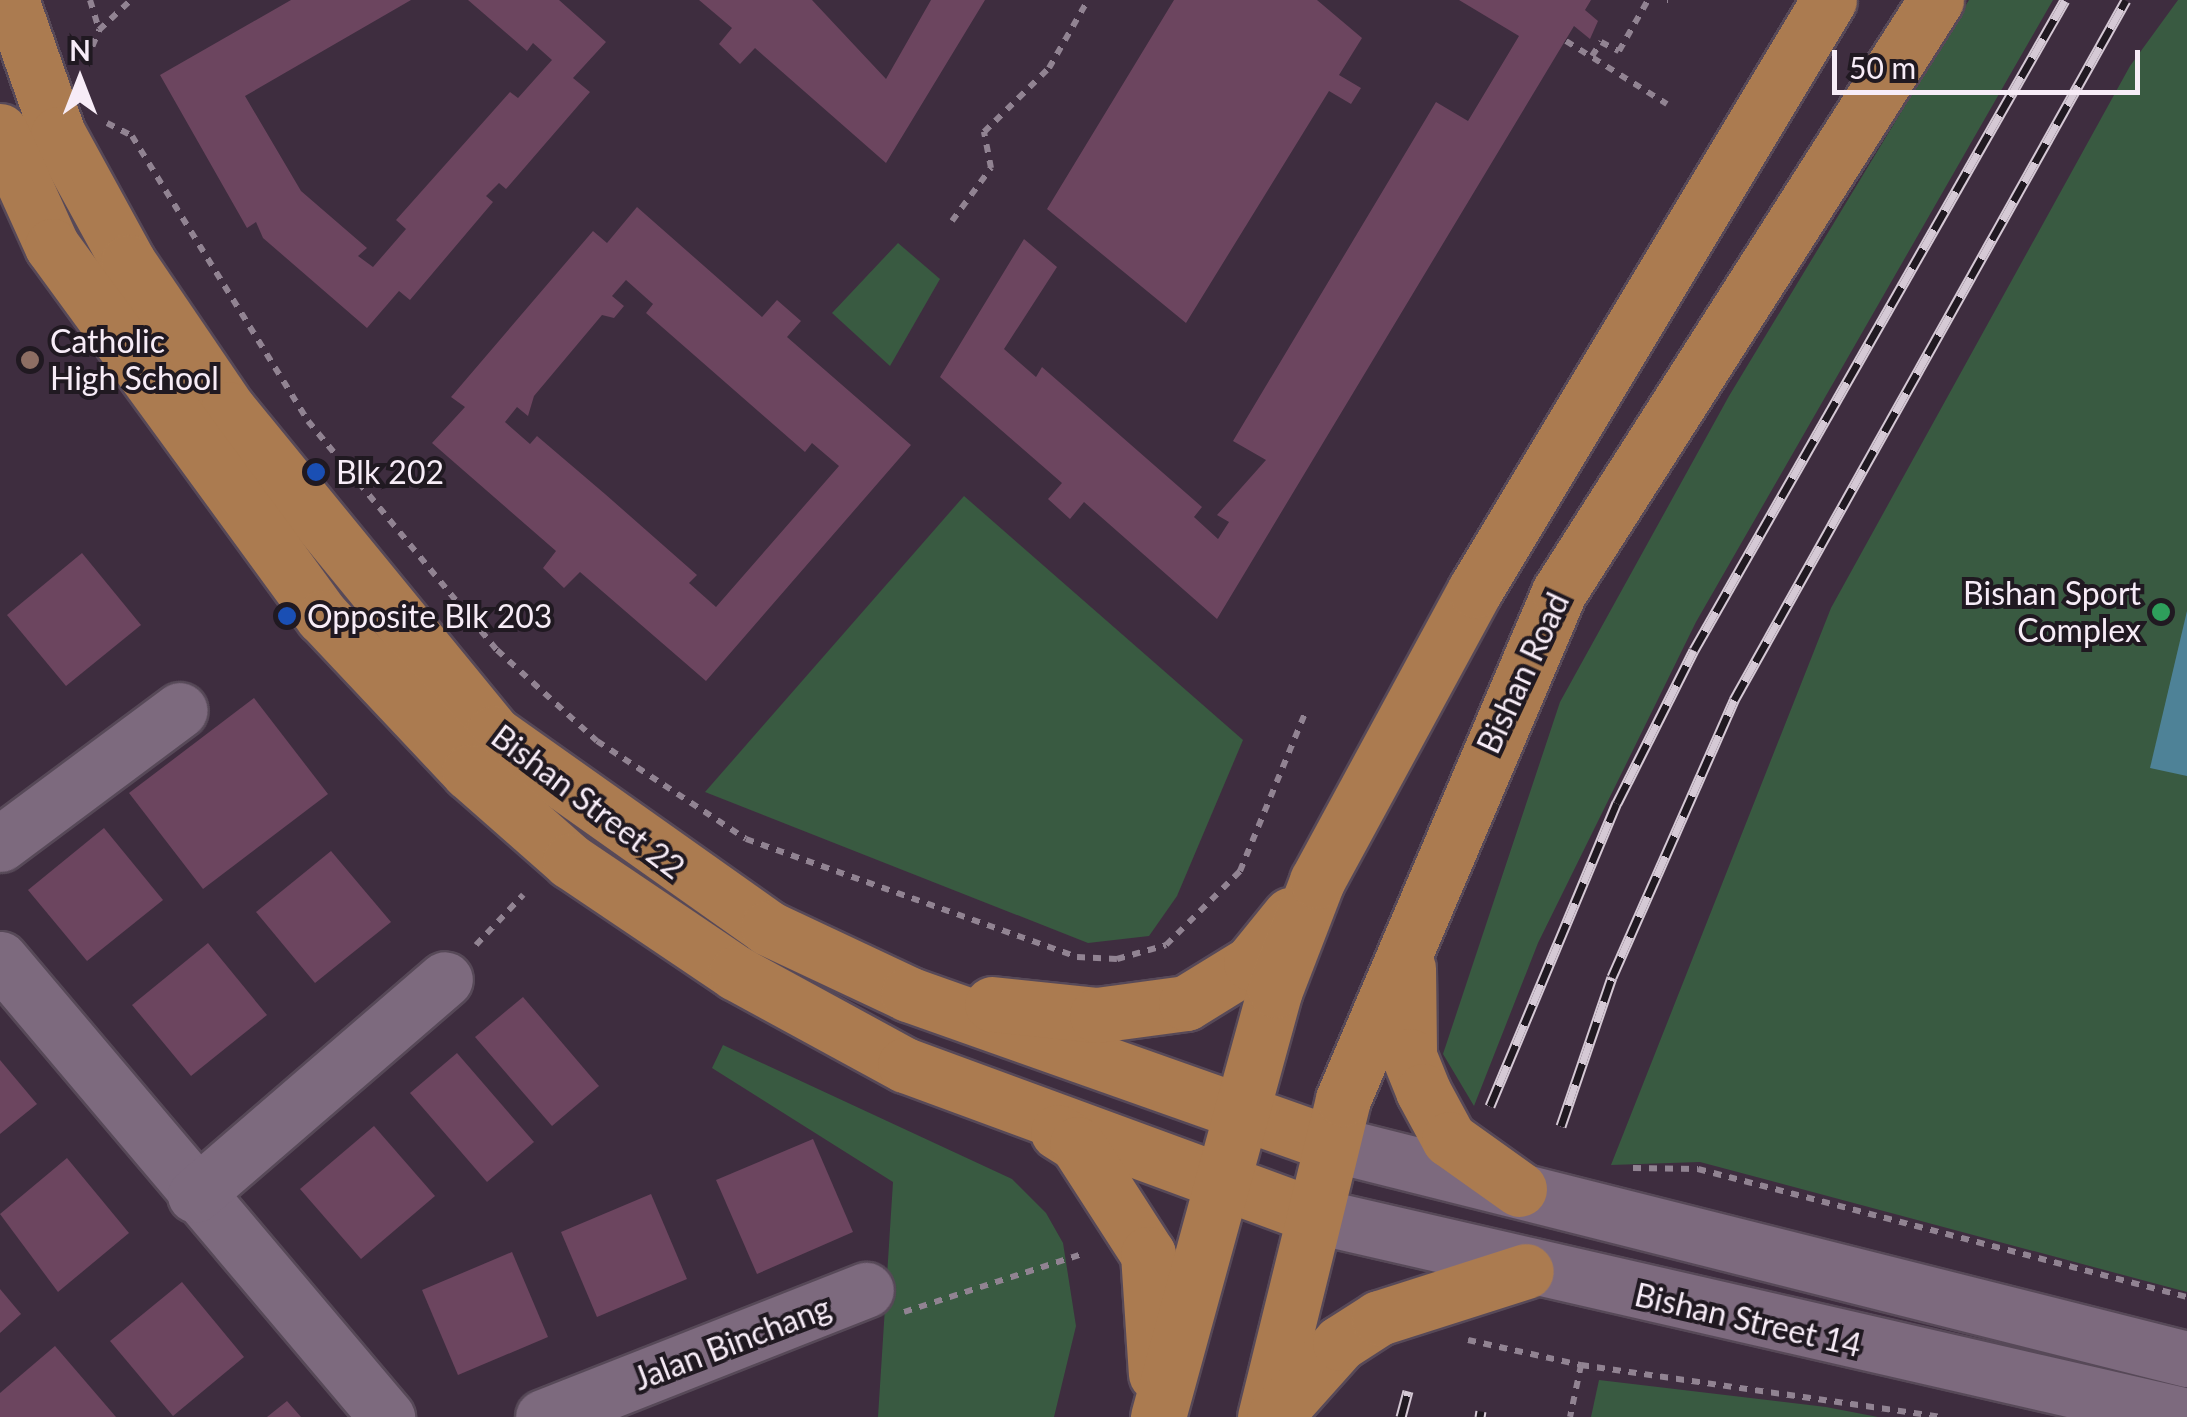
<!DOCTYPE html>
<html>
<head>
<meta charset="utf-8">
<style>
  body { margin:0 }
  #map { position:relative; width:2187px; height:1417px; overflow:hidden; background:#3e2d3f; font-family:Lato,sans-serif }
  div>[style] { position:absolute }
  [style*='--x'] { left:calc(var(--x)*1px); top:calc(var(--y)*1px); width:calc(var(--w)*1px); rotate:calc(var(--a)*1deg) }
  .green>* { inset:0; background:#395a41 }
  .water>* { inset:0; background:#4e8297 }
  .building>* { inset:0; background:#6c455f }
  .path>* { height:6px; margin-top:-3px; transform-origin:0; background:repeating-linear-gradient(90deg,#918392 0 8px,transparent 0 16px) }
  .roads { filter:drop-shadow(2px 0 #574958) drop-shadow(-2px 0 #574958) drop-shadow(0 2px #574958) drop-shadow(0 -2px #574958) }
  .minor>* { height:55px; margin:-27.5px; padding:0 27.5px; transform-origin:27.5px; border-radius:27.5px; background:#7d6a7e }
  .major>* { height:55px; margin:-27.5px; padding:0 27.5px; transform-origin:27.5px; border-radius:27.5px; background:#ab7b50 }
  .rail>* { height:11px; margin-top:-5.5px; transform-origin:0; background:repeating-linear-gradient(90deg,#201921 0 22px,#d5c9d5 0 44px); box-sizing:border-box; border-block:2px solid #d5c9d5 }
  .dots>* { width:28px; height:28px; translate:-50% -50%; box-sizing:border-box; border:5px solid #201921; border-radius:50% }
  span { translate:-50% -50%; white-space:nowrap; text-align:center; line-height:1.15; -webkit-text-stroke:8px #201921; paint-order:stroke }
  .poi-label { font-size:32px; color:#f7ecf7 }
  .left { translate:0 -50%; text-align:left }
  .right { translate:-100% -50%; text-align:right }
  .street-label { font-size:32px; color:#f7ecf7 }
  .north { position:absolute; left:30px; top:30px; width:100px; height:100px; -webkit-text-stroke:8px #201921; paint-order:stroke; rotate:0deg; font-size:28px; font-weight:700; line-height:40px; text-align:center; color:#f7ecf7 }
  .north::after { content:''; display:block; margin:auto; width:35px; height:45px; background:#f7ecf7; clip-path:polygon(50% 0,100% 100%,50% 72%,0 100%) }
  .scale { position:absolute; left:1832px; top:50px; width:308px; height:45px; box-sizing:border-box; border:5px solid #f7ecf7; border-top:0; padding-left:12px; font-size:30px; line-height:35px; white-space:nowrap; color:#f7ecf7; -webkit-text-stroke:8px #201921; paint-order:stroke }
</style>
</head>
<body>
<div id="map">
  <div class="green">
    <i style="clip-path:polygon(1969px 0,2053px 0,1696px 622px,1538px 943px,1474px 1106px,1443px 1054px,1560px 702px,1729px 396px)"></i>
    <i style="clip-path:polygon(2178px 0,2187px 0,2187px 1292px,1700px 1162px,1611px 1165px,1831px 608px,2130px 66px)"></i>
    <i style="clip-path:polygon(898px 243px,940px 279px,890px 366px,832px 313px)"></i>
    <i style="clip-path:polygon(964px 496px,1243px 740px,1177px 896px,1149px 936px,1088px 943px,705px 792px)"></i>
    <i style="clip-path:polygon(723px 1045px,1012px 1179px,1046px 1213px,1063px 1243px,1076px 1326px,1054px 1417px,878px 1417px,893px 1182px,712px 1068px)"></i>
    <i style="clip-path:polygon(1599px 1380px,1826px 1407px,1878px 1417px,1591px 1417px)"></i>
  </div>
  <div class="water">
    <i style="clip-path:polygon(2187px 611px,2187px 776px,2150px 768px)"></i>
  </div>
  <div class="building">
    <i style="clip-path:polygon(291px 0,411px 0,245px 96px,301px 191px,367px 248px,358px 256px,373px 267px,406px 229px,396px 220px,510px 92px,518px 98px,552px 60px,533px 43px,527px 51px,468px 0,559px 0,606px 42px,573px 78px,590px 92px,506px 189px,499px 183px,486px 196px,493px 202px,410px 300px,399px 291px,367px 328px,263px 238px,256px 222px,247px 228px,160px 75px)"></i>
    <i style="clip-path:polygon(699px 0,812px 0,886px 79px,931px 0,985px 0,886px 163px,755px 48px,740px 64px,719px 44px,732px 28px)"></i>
    <i style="clip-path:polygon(1174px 0,1317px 0,1362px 38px,1339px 75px,1361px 88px,1351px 104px,1329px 91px,1186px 323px,1047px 209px)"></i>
    <i style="clip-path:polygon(1459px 0,1591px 0,1585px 10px,1598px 21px,1590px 39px,1574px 26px,1217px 619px,1084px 502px,1070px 519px,1048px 499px,1062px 483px,940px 377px,1024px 239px,1057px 267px,1004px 349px,1036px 377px,1042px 367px,1202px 507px,1194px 517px,1218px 539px,1229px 522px,1217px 515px,1266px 460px,1233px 441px,1436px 102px,1468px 121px,1519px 36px)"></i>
    <i style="clip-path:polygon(evenodd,637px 207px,762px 317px,777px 300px,801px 321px,787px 337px,911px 445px,706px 681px,580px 572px,564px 588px,543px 568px,556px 551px,432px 443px,465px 407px,451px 397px,593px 231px,607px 243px,637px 207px,626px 280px,653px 304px,646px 313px,805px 452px,812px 443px,839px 466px,716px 607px,689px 583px,697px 575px,605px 494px,537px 436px,530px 444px,505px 422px,517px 407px,528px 416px,534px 396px,602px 315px,614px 318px,624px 306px,612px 296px,626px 280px)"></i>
    <i style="clip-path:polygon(82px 553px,141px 625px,66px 686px,7px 615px)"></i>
    <i style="clip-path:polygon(254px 698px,328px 794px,203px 889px,129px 793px)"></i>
    <i style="clip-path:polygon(104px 828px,163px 900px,87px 961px,28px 890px)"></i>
    <i style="clip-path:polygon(331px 851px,391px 922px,315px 983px,256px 912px)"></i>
    <i style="clip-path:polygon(208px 943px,267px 1015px,191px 1076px,132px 1005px)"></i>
    <i style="clip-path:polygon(523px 997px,599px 1086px,552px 1126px,475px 1037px)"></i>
    <i style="clip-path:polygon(457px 1053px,534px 1142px,487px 1182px,410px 1093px)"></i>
    <i style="clip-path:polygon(0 1060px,37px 1104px,0 1134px)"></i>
    <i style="clip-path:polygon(374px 1126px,435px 1196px,361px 1259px,300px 1189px)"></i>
    <i style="clip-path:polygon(813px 1139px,853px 1232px,757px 1274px,716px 1180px)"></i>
    <i style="clip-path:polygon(67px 1158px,129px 1233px,58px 1292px,0 1214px)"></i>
    <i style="clip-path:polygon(651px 1194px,687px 1279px,597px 1317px,561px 1232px)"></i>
    <i style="clip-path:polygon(512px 1252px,548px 1337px,458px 1375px,422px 1290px)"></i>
    <i style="clip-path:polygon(182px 1282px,244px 1357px,173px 1416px,110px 1341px)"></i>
    <i style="clip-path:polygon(0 1289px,21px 1314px,0 1333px)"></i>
    <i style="clip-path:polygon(55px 1346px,116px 1417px,0 1417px,0 1393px)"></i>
    <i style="clip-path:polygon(287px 1401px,301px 1417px,267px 1417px)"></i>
  </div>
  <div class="path">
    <i style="--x:90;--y:0;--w:31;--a:73"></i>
    <i style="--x:1667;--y:0;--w:1;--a:0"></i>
    <i style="--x:1566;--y:41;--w:119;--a:32"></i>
    <i style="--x:1592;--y:56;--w:17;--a:-57"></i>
    <i style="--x:1601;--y:42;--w:20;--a:27"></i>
    <i style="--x:1619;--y:51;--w:59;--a:-60.4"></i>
    <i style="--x:86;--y:61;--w:34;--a:-67"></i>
    <i style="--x:99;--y:30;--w:44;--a:-43.2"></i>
    <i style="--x:107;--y:123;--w:28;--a:27"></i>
    <i style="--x:132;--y:136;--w:335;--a:58.3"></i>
    <i style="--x:308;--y:421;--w:297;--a:50.5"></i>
    <i style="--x:497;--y:650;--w:135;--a:42.3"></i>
    <i style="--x:597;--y:741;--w:178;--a:33.3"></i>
    <i style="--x:746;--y:839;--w:351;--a:19.6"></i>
    <i style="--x:1077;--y:957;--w:40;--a:2.9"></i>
    <i style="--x:1117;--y:959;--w:51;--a:-15.9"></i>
    <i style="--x:1166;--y:945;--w:105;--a:-45"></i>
    <i style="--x:1240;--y:871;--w:173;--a:-67.6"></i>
    <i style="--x:952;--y:221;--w:66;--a:-53.7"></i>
    <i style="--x:991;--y:168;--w:37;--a:-101"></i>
    <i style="--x:984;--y:132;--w:91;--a:-44.6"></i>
    <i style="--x:1049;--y:68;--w:78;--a:-60.2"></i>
    <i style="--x:476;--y:945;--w:69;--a:-46.8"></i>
    <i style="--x:1633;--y:1168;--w:65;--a:0.9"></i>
    <i style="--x:1698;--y:1169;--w:505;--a:14.67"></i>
    <i style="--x:904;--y:1312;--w:187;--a:-18"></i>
    <i style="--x:1468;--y:1340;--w:116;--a:12.5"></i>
    <i style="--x:1581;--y:1365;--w:53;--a:101.9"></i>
    <i style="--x:1581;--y:1365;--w:364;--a:8.2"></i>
  </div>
  <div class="roads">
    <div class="minor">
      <i style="--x:0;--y:844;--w:224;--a:-36.7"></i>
      <i style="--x:0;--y:959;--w:600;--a:49.8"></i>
      <i style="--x:1329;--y:1143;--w:885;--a:14.13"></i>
      <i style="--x:195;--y:1195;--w:330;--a:-40.8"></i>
      <i style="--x:1312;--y:1215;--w:898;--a:12.94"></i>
      <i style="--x:543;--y:1417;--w:347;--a:-21.5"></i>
    </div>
    <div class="major">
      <i style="--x:11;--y:0;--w:142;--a:70.7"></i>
      <i style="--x:58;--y:134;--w:146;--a:61.3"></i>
      <i style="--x:128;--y:262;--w:178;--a:55.8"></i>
      <i style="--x:228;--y:409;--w:419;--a:50.7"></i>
      <i style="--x:493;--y:733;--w:337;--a:35.3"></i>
      <i style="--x:768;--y:928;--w:155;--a:25.2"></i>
      <i style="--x:908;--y:994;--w:447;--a:19.5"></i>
      <i style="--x:0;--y:131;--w:126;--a:65.7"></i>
      <i style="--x:52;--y:246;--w:459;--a:53.9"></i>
      <i style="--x:323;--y:617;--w:213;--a:46.7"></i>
      <i style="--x:469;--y:772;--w:135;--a:41.4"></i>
      <i style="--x:570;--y:861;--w:200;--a:34"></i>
      <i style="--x:736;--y:973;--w:192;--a:28.6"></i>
      <i style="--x:905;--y:1065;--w:434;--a:20.2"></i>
      <i style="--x:1408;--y:968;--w:88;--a:89.3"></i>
      <i style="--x:1409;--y:1056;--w:38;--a:68"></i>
      <i style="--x:1423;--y:1091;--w:55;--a:61.6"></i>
      <i style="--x:1449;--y:1139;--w:86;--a:35.5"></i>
      <i style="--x:992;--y:1004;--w:106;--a:6"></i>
      <i style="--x:1097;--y:1015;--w:90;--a:-7.7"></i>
      <i style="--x:1186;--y:1003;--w:76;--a:-31.6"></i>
      <i style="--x:1251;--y:963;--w:62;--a:-50.9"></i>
      <i style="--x:1058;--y:1132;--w:22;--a:32"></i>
      <i style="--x:1077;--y:1144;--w:131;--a:57.2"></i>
      <i style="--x:1148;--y:1254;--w:120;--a:86.2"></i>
      <i style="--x:1158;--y:1417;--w:443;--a:-74.7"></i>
      <i style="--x:1275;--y:990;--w:117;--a:-68.9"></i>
      <i style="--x:1317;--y:881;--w:331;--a:-61.5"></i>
      <i style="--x:1475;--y:590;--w:688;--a:-59.04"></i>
      <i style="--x:1265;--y:1417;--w:327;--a:-76.2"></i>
      <i style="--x:1343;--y:1099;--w:551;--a:-66.92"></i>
      <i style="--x:1559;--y:592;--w:702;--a:-57.51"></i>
      <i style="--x:1274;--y:1417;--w:99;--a:-48.3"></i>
      <i style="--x:1340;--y:1343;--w:46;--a:-32.7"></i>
      <i style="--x:1379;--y:1318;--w:154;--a:-17.7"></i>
    </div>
  </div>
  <div class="rail">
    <i style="--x:1490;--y:1106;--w:329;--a:-67.3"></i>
    <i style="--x:1617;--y:803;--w:171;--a:-63.3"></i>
    <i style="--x:1694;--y:650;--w:748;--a:-60.28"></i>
    <i style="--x:1561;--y:1126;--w:157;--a:-71.1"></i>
    <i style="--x:1612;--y:977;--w:303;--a:-66.2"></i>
    <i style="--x:1734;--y:700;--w:802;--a:-60.75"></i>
    <i style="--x:1401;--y:1417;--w:27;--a:-75"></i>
    <i style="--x:1480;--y:1417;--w:6;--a:-81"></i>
  </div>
  <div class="dots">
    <i style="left:30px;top:360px;background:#8d6e63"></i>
    <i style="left:316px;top:472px;background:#1a4fb4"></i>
    <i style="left:2161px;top:612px;background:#2e9e5b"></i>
    <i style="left:287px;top:616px;background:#1a4fb4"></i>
  </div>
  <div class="poi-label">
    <span class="left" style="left:50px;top:360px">Catholic<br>High School</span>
    <span class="left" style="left:336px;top:472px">Blk 202</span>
    <span class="right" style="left:2141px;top:612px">Bishan Sport<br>Complex</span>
    <span class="left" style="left:307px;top:616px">Opposite Blk 203</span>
  </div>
  <div class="street-label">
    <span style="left:1523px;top:673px;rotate:-65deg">Bishan Road</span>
    <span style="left:588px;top:802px;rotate:37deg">Bishan Street 22</span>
    <span style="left:1748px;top:1320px;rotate:13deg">Bishan Street 14</span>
    <span style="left:732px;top:1343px;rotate:-21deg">Jalan Binchang</span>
  </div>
  <div class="north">N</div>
  <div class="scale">50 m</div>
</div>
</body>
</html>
